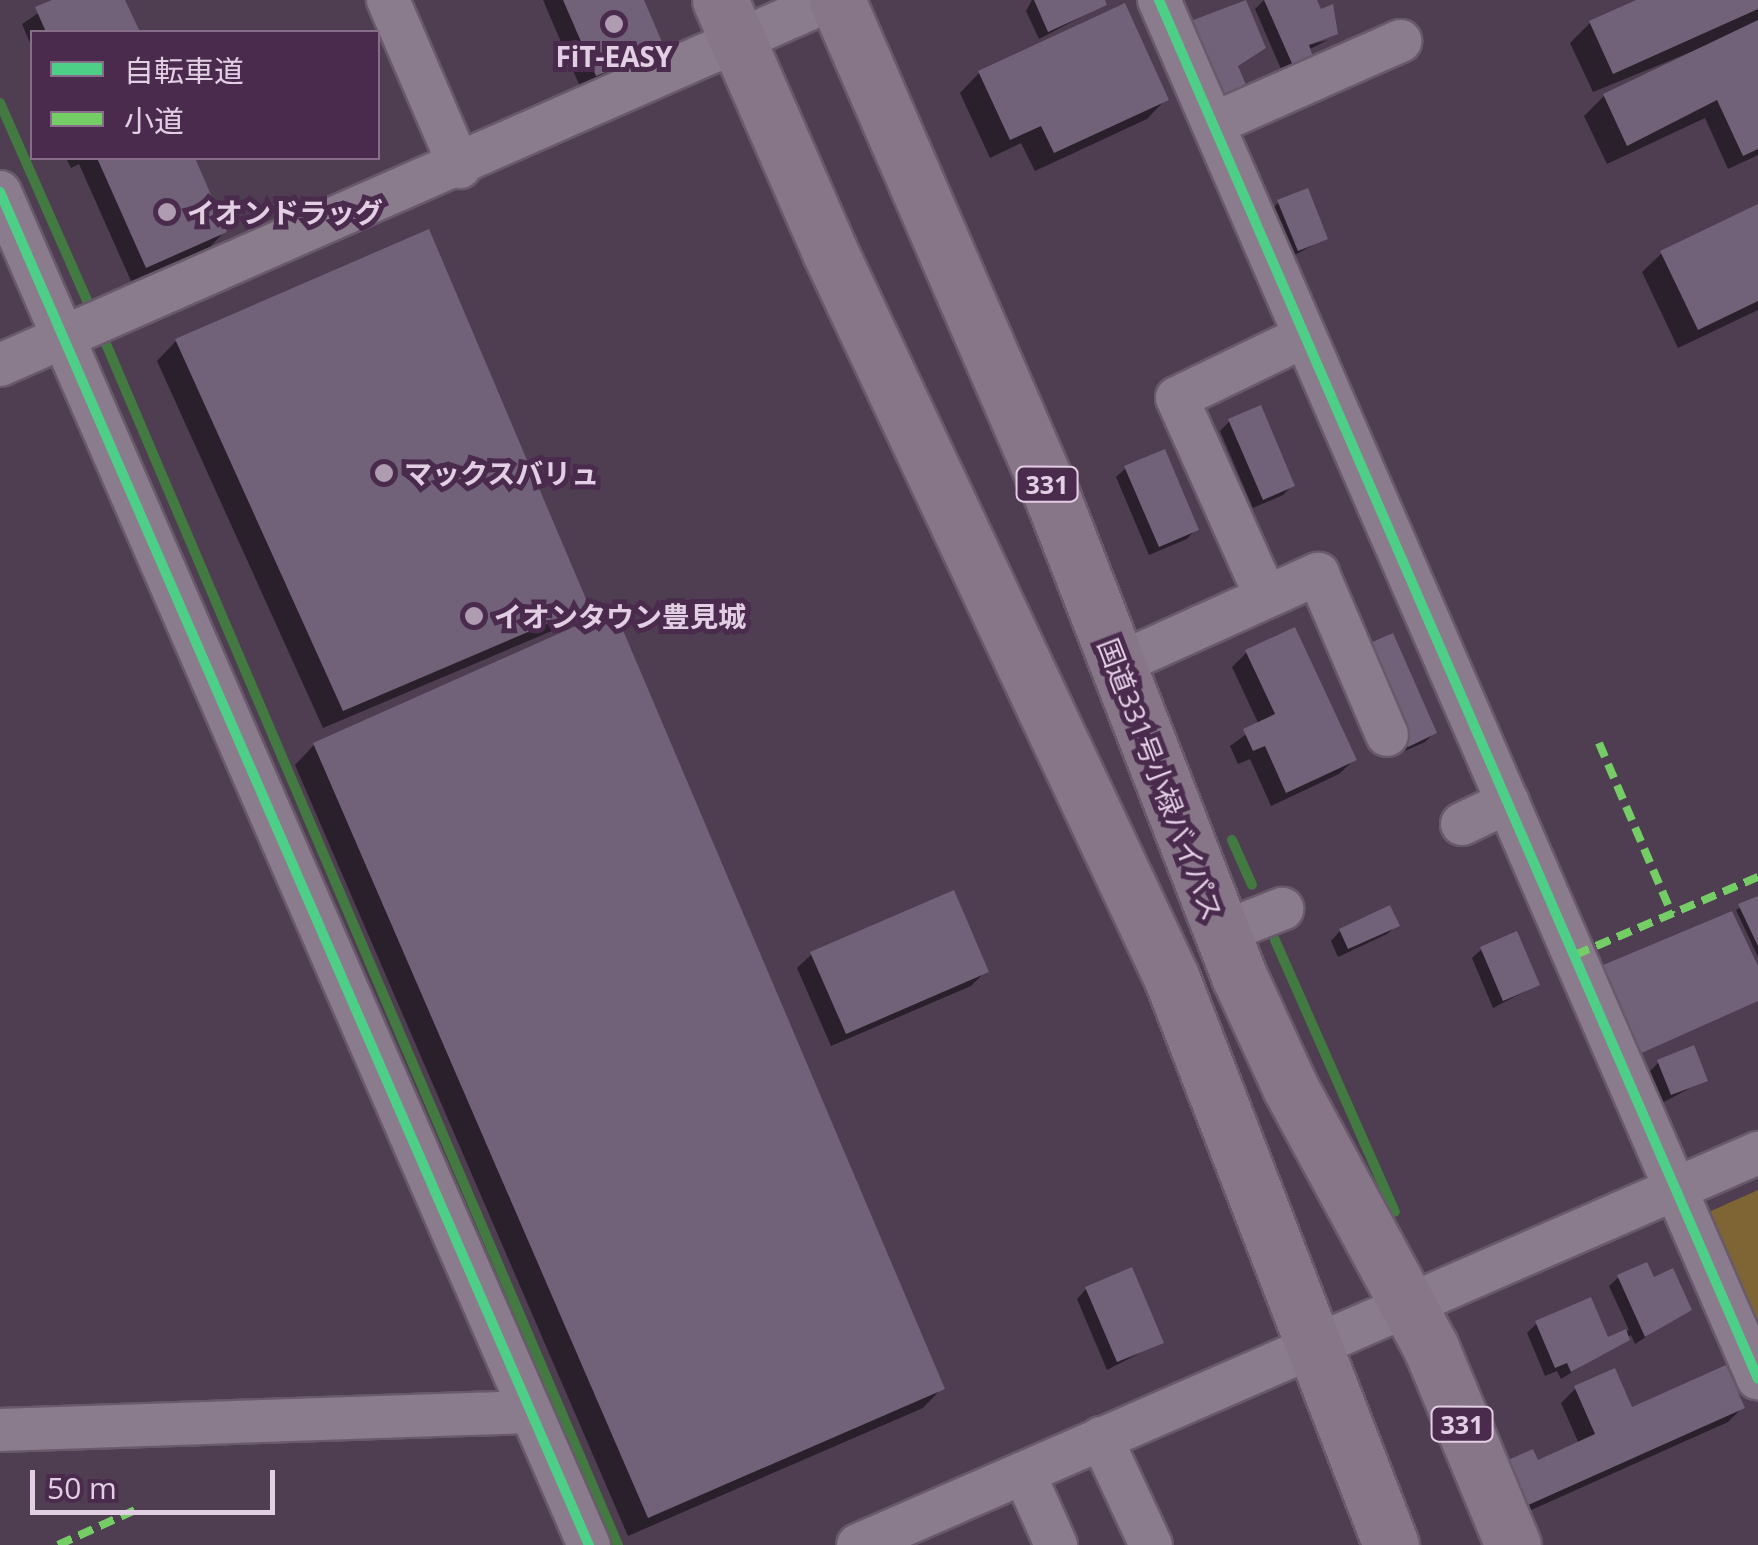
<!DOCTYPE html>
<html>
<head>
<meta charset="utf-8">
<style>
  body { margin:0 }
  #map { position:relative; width:1758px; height:1545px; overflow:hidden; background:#4f3d51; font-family:"Open Sans","Noto Sans JP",sans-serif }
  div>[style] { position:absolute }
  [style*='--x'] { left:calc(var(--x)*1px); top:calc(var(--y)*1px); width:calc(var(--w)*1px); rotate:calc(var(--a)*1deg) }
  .green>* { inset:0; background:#7f6534 }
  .shadow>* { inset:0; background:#0007 }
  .stream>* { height:10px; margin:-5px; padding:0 5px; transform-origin:5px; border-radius:5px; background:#427a42 }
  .building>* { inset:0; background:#716279 }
  .roads { filter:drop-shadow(2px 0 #695a6b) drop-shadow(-2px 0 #695a6b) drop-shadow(0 2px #695a6b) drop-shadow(0 -2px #695a6b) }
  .minor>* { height:42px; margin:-21px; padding:0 21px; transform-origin:21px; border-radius:21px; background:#8a7c8c }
  .highway>* { height:55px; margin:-27.5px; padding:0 27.5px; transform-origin:27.5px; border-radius:27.5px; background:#867688 }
  .quiet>* { height:8px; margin-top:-4px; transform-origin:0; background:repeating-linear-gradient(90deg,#74ce65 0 15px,transparent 0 23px) }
  .cycleway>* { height:10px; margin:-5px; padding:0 5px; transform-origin:5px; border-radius:5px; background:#4dcf88 }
  .dots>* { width:28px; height:28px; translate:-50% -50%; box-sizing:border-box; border:5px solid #4a2b4e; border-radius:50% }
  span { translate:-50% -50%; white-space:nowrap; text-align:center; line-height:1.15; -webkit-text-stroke:10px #4a2b4e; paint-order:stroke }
  .shield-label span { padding:2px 8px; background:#4a2b4e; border:2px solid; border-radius:8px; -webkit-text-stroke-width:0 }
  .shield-label { font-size:25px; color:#e3cfe4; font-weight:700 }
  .poi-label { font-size:28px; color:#e3cfe4; font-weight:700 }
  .left { translate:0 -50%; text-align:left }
  .street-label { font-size:28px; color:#e3cfe4 }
  .legend { position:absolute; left:30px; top:30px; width:350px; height:130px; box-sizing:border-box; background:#4a2b4e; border:2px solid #876d8a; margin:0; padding:12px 18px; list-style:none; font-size:30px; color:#e3cfe4 }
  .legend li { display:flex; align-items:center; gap:20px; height:50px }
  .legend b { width:50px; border:2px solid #876d8a }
  .scale { position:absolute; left:30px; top:1470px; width:245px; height:45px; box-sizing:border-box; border:5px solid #e3cfe4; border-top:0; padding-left:12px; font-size:30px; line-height:35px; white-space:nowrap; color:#e3cfe4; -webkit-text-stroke:8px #4a2b4e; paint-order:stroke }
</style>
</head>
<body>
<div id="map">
  <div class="green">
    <i style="clip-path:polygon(1758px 1190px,1758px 1344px,1702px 1215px)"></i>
  </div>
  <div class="shadow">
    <i style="clip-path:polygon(58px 0,123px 0,137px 32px,32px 32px,32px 48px,22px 24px)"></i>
    <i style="clip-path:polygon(543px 0,641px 0,662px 48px,647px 63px,581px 89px)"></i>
    <i style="clip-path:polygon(1032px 0,1102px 0,1104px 5px,1039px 39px,1026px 11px)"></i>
    <i style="clip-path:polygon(1264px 0,1315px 0,1335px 33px,1296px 48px,1328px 40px,1308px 50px,1284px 76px,1255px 9px)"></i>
    <i style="clip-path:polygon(1642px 0,1758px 0,1758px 155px,1728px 169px,1705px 118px,1607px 164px,1584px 116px,1604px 96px,1730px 36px,1593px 92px,1570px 43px,1590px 23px)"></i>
    <i style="clip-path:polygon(979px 73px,1166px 99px,1147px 119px,1035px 171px,1021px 143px,990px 158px,960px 93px)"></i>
    <i style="clip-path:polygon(66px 158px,192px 158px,224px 232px,210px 247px,131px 281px,79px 164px,71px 168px)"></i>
    <i style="clip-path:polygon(1279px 202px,1325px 238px,1288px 259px,1269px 212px)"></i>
    <i style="clip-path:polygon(1758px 207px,1758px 310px,1678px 348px,1642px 272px,1662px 253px)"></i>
    <i style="clip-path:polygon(176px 341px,586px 606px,566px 625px,323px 728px,157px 361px)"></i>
    <i style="clip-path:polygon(1230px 421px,1292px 486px,1283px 495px,1253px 508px,1220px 431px)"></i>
    <i style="clip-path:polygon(1126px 468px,1196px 529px,1187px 539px,1149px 555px,1116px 477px)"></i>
    <i style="clip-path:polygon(1247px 652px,1354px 760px,1339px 774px,1271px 806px,1250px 759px,1238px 764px,1230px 746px,1259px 725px,1232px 667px)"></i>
    <i style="clip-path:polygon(1356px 658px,1434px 733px,1425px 742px,1398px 754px)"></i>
    <i style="clip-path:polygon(314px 745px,942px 1388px,923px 1408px,628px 1536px,295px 765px)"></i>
    <i style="clip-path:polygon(1758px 898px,1758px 957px,1736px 910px)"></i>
    <i style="clip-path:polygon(1389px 909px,1397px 925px,1387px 934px,1338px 957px,1331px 941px,1340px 931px)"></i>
    <i style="clip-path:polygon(1482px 949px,1537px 985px,1493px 1008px,1472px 958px)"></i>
    <i style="clip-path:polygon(812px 954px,986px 971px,971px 986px,831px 1046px,797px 968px)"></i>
    <i style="clip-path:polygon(1659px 1062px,1705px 1080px,1662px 1103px,1649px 1072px)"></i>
    <i style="clip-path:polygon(1619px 1277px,1653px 1280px,1689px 1309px,1635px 1344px,1631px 1335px,1561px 1379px,1557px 1371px,1545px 1376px,1527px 1333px,1537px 1323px,1607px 1340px,1629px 1330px,1609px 1286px)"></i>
    <i style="clip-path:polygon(1086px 1289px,1161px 1342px,1107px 1370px,1077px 1299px)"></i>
    <i style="clip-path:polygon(1576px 1388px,1631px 1411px,1742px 1408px,1728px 1422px,1511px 1519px,1536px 1463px,1579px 1444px,1561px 1403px)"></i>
  </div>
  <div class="stream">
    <i style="--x:0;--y:103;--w:228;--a:66.2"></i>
    <i style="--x:101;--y:332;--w:1319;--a:66.92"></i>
    <i style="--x:1232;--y:840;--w:49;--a:66"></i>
    <i style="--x:1275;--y:940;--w:297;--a:66.2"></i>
  </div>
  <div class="building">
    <i style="clip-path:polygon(52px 0,125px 0,140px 32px,46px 32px,35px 7px)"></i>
    <i style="clip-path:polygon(563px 0,644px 0,665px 49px,596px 76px)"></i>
    <i style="clip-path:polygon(1034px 0,1105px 0,1107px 5px,1048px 32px)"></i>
    <i style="clip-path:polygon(1246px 0,1266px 48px,1238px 66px,1249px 92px,1234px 98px,1218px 94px,1188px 22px)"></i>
    <i style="clip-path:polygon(1264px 0,1317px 0,1321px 9px,1333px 4px,1338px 34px,1309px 45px,1314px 60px,1294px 68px)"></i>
    <i style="clip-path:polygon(1636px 0,1758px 0,1758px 9px,1613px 74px,1589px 21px)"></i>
    <i style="clip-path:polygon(1125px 3px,1169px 100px,1054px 153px,1041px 126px,1010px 140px,978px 71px)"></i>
    <i style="clip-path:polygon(1758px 20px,1758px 149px,1743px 156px,1717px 100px,1627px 146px,1603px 94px)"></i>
    <i style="clip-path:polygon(97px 158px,195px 158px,227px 232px,146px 268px)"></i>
    <i style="clip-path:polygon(1308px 188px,1328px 239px,1298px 251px,1277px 200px)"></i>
    <i style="clip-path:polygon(1758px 204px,1758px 301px,1698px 330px,1660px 251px)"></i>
    <i style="clip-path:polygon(429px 229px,589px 606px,343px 711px,175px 339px)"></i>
    <i style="clip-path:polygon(1261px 405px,1295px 486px,1263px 500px,1228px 419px)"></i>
    <i style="clip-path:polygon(1165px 449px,1199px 530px,1159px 547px,1124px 466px)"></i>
    <i style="clip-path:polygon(614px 609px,945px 1389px,648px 1518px,313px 743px)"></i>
    <i style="clip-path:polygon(1295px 627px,1357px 760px,1286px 793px,1265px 746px,1253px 751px,1243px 729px,1275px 714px,1245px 650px)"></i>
    <i style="clip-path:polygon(1393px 633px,1437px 733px,1408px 747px,1363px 646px)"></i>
    <i style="clip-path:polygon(954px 890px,989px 972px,846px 1034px,810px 952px)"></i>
    <i style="clip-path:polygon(1758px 896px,1758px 946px,1738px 904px)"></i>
    <i style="clip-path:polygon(1390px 905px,1400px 926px,1348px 949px,1339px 929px)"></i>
    <i style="clip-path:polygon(1732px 911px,1758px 966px,1758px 1001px,1637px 1055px,1596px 968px)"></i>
    <i style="clip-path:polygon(1517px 931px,1540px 985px,1503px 1001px,1480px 947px)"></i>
    <i style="clip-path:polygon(1694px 1045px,1708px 1081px,1671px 1095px,1657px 1060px)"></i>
    <i style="clip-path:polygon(1647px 1262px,1654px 1277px,1673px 1268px,1692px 1310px,1645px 1337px,1617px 1275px)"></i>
    <i style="clip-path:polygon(1132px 1267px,1164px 1343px,1117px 1362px,1085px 1287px)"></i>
    <i style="clip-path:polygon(1591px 1297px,1608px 1337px,1626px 1329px,1630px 1340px,1571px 1372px,1567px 1363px,1555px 1368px,1535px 1321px)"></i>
    <i style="clip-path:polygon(1726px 1365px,1745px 1408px,1526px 1506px,1506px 1461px,1533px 1449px,1538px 1460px,1595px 1434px,1574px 1386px,1615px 1368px,1632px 1407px)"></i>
  </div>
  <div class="roads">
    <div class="minor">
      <i style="--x:388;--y:0;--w:182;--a:66.7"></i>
      <i style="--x:1159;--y:0;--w:1503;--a:66.52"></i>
      <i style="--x:1213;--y:124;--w:205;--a:-23.9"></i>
      <i style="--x:0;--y:192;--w:1476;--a:66.48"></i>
      <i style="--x:0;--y:365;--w:907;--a:-23.74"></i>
      <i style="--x:1266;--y:597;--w:218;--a:-114.1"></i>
      <i style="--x:1177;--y:398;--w:142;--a:-25.8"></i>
      <i style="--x:1116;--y:665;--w:222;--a:-24.3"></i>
      <i style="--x:1318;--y:574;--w:175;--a:66.8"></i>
      <i style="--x:1462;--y:824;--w:51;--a:-25.6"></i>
      <i style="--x:1221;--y:933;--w:66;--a:-21.5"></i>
      <i style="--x:0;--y:1430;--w:529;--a:-1.95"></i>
      <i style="--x:1101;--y:1438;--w:118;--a:65"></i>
      <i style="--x:1024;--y:1473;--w:79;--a:66"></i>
      <i style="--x:858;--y:1545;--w:982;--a:-23.54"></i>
    </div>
    <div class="highway">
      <i style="--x:720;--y:0;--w:273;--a:66.4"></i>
      <i style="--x:829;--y:250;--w:806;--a:64.8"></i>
      <i style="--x:1172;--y:979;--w:607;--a:68.85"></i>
      <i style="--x:837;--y:0;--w:546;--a:66.58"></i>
      <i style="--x:1054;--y:501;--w:510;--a:68.72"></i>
      <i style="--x:1239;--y:976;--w:122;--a:65.3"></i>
      <i style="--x:1290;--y:1087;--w:297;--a:61.6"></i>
      <i style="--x:1431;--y:1348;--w:213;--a:67.4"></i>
    </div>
  </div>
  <div class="quiet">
    <i style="--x:1599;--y:743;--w:186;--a:66.9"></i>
    <i style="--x:1575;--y:955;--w:199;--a:-23.1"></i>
    <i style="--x:58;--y:1545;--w:85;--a:-24.4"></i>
  </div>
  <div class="cycleway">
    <i style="--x:1159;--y:0;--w:1503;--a:66.52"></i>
    <i style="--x:0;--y:192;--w:1476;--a:66.48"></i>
  </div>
  <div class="dots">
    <i style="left:614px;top:24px;background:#af9cb1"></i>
    <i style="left:167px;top:212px;background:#af9cb1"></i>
    <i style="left:384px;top:473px;background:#af9cb1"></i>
    <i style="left:474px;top:616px;background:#af9cb1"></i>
  </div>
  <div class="shield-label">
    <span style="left:1047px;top:484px">331</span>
    <span style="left:1462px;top:1424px">331</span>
  </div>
  <div class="poi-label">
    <span style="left:614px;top:56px">FiT-EASY</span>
    <span class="left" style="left:187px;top:212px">イオンドラッグ</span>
    <span class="left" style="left:404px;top:473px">マックスバリュ</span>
    <span class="left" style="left:494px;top:616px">イオンタウン豊見城</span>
  </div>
  <div class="street-label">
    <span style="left:1161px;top:779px;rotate:69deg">国道331号小禄バイパス</span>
  </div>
  <ul class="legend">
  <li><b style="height:12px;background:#4dcf88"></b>自転車道</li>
  <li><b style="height:12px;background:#74ce65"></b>小道</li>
  </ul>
  <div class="scale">50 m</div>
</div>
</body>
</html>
